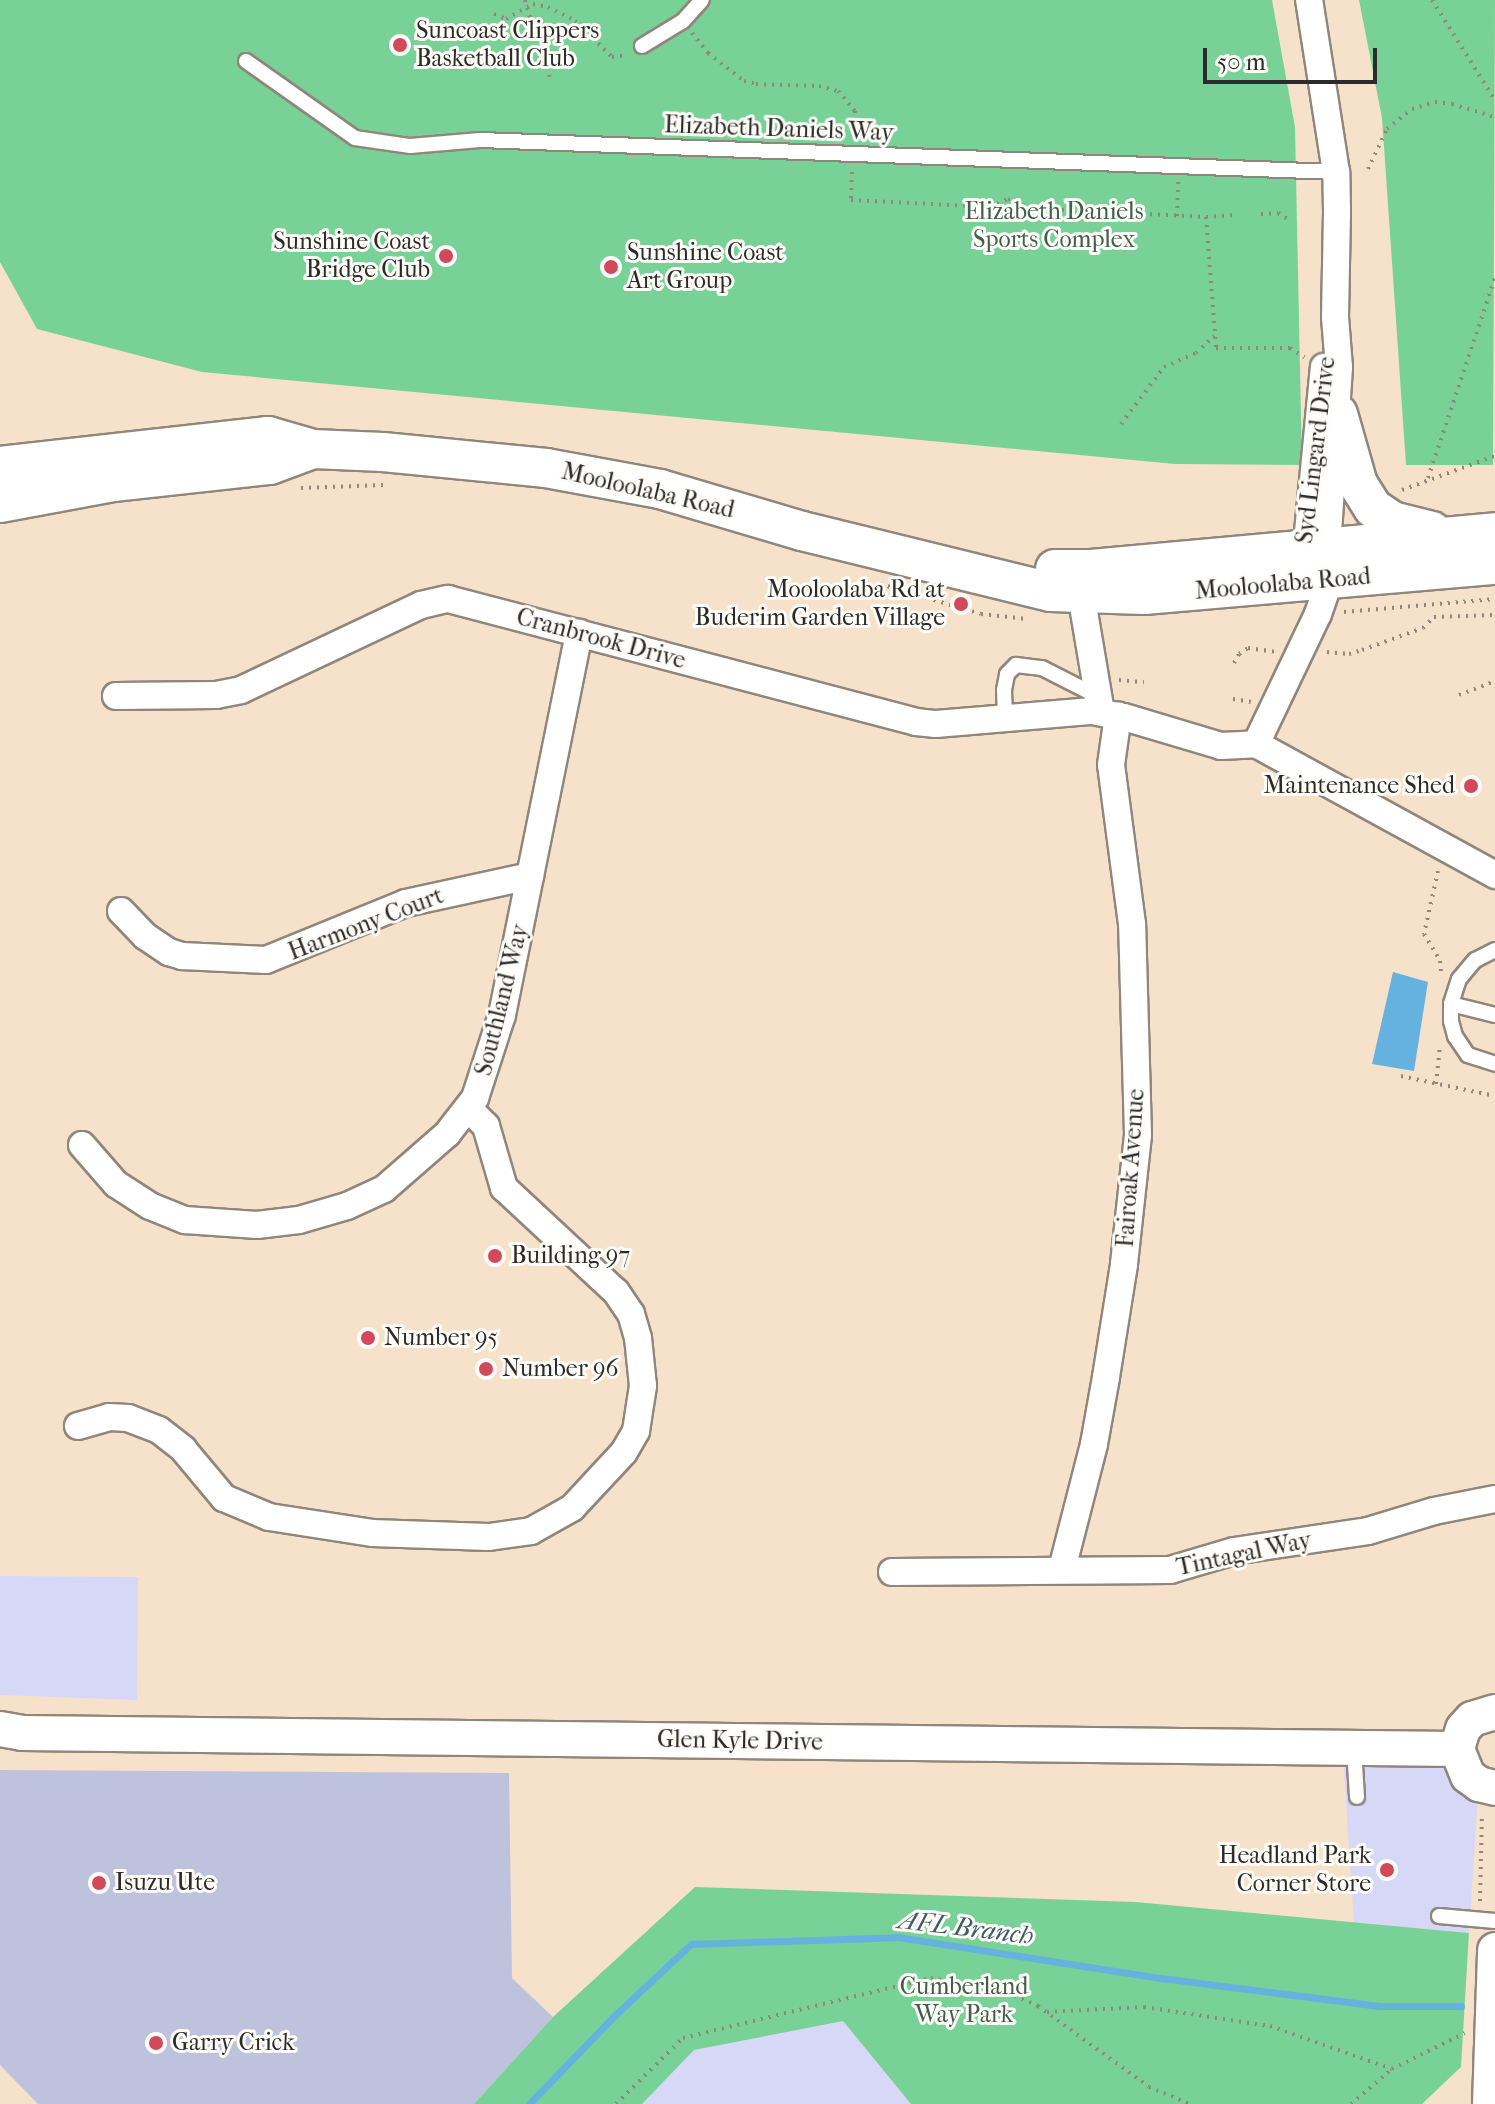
<!DOCTYPE html>
<html>
<head>
<meta charset="utf-8">
<style>
  body { margin:0 }
  #map { position:relative; width:1495px; height:2104px; overflow:hidden; background:#f6e2cb; font-family:"IM FELL French Canon",serif }
  div>[style] { position:absolute }
  [style*='--x'] { left:calc(var(--x)*1px); top:calc(var(--y)*1px); width:calc(var(--w)*1px); rotate:calc(var(--a)*1deg) }
  .built>* { inset:0; background:#d7d7f8 }
  .industrial>* { inset:0; background:#bfc2dd }
  .green>* { inset:0; background:#78d298 }
  .water>* { inset:0; background:#66b2df }
  .stream>* { height:7px; margin:-3.5px; padding:0 3.5px; transform-origin:3.5px; border-radius:3.5px; background:#66b2df }
  .path>* { height:4px; margin-top:-2px; transform-origin:0; background:repeating-linear-gradient(90deg,#90867b 0 2px,transparent 0 8px) }
  .roads { filter:drop-shadow(2px 0 #90867b) drop-shadow(-2px 0 #90867b) drop-shadow(0 2px #90867b) drop-shadow(0 -2px #90867b) }
  .service>* { height:14px; margin:-7px; padding:0 7px; transform-origin:7px; border-radius:7px; background:#fff }
  .minor>* { height:26px; margin:-13px; padding:0 13px; transform-origin:13px; border-radius:13px; background:#fff }
  .tertiary>* { height:34px; margin:-17px; padding:0 17px; transform-origin:17px; border-radius:17px; background:#fff }
  .secondary>* { height:38px; margin:-19px; padding:0 19px; transform-origin:19px; border-radius:19px; background:#fff }
  .dots>* { width:22px; height:22px; translate:-50% -50%; box-sizing:border-box; border:4px solid #fdfcf7; border-radius:50% }
  span { translate:-50% -50%; white-space:nowrap; text-align:center; line-height:1.15; -webkit-text-stroke:6px #fdfcf7; paint-order:stroke }
  .poi-label { font-size:24px; color:#2b2b2b }
  .left { translate:0 -50%; text-align:left }
  .right { translate:-100% -50%; text-align:right }
  .street-label { font-size:24px; color:#2b2b2b }
  .park-label { font-size:24px; color:#425d4c }
  .water-label { font-size:26px; color:#405a6a; font-style:italic }
  .scale { position:absolute; left:1203px; top:48px; width:174px; height:36px; box-sizing:border-box; border:4px solid #2b2b2b; border-top:0; padding-left:10px; font-size:24px; line-height:28px; white-space:nowrap; color:#2b2b2b; -webkit-text-stroke:6px #fdfcf7; paint-order:stroke }
</style>
</head>
<body>
<div id="map">
  <div class="built">
    <i style="clip-path:polygon(0 1576px,138px 1577px,137px 1700px,0 1695px)"></i>
    <i style="clip-path:polygon(1343px 1757px,1451px 1764px,1478px 1793px,1469px 1933px,1354px 1922px)"></i>
    <i style="clip-path:polygon(843px 2021px,911px 2104px,642px 2104px,694px 2050px)"></i>
  </div>
  <div class="industrial">
    <i style="clip-path:polygon(0 1770px,509px 1773px,512px 1978px,553px 2017px,474px 2104px,38px 2104px,0 2065px)"></i>
  </div>
  <div class="green">
    <i style="clip-path:polygon(0 0,1272px 0,1295px 127px,1302px 465px,1175px 464px,202px 372px,37px 329px,0 262px)"></i>
    <i style="clip-path:polygon(1359px 0,1495px 0,1493px 465px,1406px 465px,1382px 118px)"></i>
    <i style="clip-path:polygon(695px 1887px,1136px 1902px,1469px 1933px,1461px 2067px,1422px 2104px,911px 2104px,843px 2021px,694px 2050px,642px 2104px,474px 2104px,553px 2017px)"></i>
  </div>
  <div class="water">
    <i style="clip-path:polygon(1393px 972px,1428px 982px,1414px 1071px,1372px 1064px)"></i>
  </div>
  <div class="stream">
    <i style="--x:529;--y:2104;--w:122;--a:-46"></i>
    <i style="--x:614;--y:2016;--w:105;--a:-43.1"></i>
    <i style="--x:691;--y:1944;--w:207;--a:-1.9"></i>
    <i style="--x:898;--y:1937;--w:266;--a:8.9"></i>
    <i style="--x:1161;--y:1978;--w:220;--a:7.3"></i>
    <i style="--x:1379;--y:2006;--w:82;--a:0"></i>
  </div>
  <div class="path">
    <i style="--x:525;--y:0;--w:32;--a:74"></i>
    <i style="--x:534;--y:31;--w:23;--a:59"></i>
    <i style="--x:546;--y:51;--w:28;--a:82"></i>
    <i style="--x:1432;--y:0;--w:118;--a:57.8"></i>
    <i style="--x:494;--y:14;--w:13;--a:23"></i>
    <i style="--x:506;--y:19;--w:31;--a:-29"></i>
    <i style="--x:533;--y:4;--w:15;--a:11"></i>
    <i style="--x:548;--y:7;--w:30;--a:27"></i>
    <i style="--x:575;--y:21;--w:52;--a:44.2"></i>
    <i style="--x:612;--y:57;--w:16;--a:-7"></i>
    <i style="--x:692;--y:33;--w:26;--a:51"></i>
    <i style="--x:708;--y:53;--w:46;--a:37.9"></i>
    <i style="--x:744;--y:81;--w:12;--a:14"></i>
    <i style="--x:756;--y:84;--w:63;--a:1.8"></i>
    <i style="--x:819;--y:86;--w:20;--a:15"></i>
    <i style="--x:838;--y:91;--w:26;--a:50"></i>
    <i style="--x:855;--y:111;--w:25;--a:95"></i>
    <i style="--x:1368;--y:169;--w:44;--a:-64.6"></i>
    <i style="--x:1387;--y:129;--w:32;--a:-39"></i>
    <i style="--x:1412;--y:109;--w:24;--a:-17"></i>
    <i style="--x:1435;--y:102;--w:17;--a:7"></i>
    <i style="--x:1452;--y:104;--w:45;--a:16.8"></i>
    <i style="--x:852;--y:172;--w:28;--a:92"></i>
    <i style="--x:851;--y:200;--w:139;--a:2.9"></i>
    <i style="--x:990;--y:207;--w:20;--a:-24"></i>
    <i style="--x:1008;--y:199;--w:24;--a:22"></i>
    <i style="--x:1030;--y:208;--w:176;--a:2.9"></i>
    <i style="--x:1206;--y:217;--w:31;--a:-4"></i>
    <i style="--x:1261;--y:214;--w:17;--a:-3"></i>
    <i style="--x:1278;--y:213;--w:13;--a:32"></i>
    <i style="--x:1177;--y:216;--w:34;--a:-88"></i>
    <i style="--x:1206;--y:217;--w:131;--a:85.6"></i>
    <i style="--x:1216;--y:348;--w:74;--a:0"></i>
    <i style="--x:1290;--y:348;--w:17;--a:33"></i>
    <i style="--x:1121;--y:424;--w:71;--a:-53"></i>
    <i style="--x:1164;--y:367;--w:35;--a:-24"></i>
    <i style="--x:1196;--y:353;--w:25;--a:-43"></i>
    <i style="--x:1428;--y:478;--w:211;--a:-71.5"></i>
    <i style="--x:301;--y:488;--w:83;--a:-2.1"></i>
    <i style="--x:1402;--y:490;--w:99;--a:-20.1"></i>
    <i style="--x:880;--y:584;--w:105;--a:16.5"></i>
    <i style="--x:981;--y:614;--w:46;--a:6.2"></i>
    <i style="--x:1344;--y:612;--w:152;--a:-4.9"></i>
    <i style="--x:1327;--y:652;--w:22;--a:5"></i>
    <i style="--x:1349;--y:654;--w:14;--a:-17"></i>
    <i style="--x:1362;--y:650;--w:65;--a:-19.8"></i>
    <i style="--x:1423;--y:628;--w:16;--a:-45"></i>
    <i style="--x:1434;--y:617;--w:61;--a:-1.9"></i>
    <i style="--x:1234;--y:663;--w:10;--a:-61"></i>
    <i style="--x:1239;--y:654;--w:11;--a:-34"></i>
    <i style="--x:1248;--y:648;--w:28;--a:8"></i>
    <i style="--x:1119;--y:680;--w:25;--a:5"></i>
    <i style="--x:1459;--y:695;--w:39;--a:-21"></i>
    <i style="--x:1233;--y:699;--w:18;--a:9"></i>
    <i style="--x:1438;--y:871;--w:65;--a:102.5"></i>
    <i style="--x:1424;--y:934;--w:31;--a:59"></i>
    <i style="--x:1440;--y:961;--w:10;--a:84"></i>
    <i style="--x:1401;--y:1076;--w:96;--a:12"></i>
    <i style="--x:1436;--y:1084;--w:38;--a:-84"></i>
    <i style="--x:1480;--y:1901;--w:87;--a:-88.7"></i>
    <i style="--x:1047;--y:2012;--w:97;--a:-3"></i>
    <i style="--x:1144;--y:2007;--w:127;--a:8.6"></i>
    <i style="--x:1270;--y:2026;--w:129;--a:19.4"></i>
    <i style="--x:616;--y:2104;--w:94;--a:-44.6"></i>
    <i style="--x:683;--y:2038;--w:255;--a:-13.6"></i>
    <i style="--x:931;--y:1978;--w:70;--a:9.1"></i>
    <i style="--x:1000;--y:1989;--w:42;--a:24.1"></i>
    <i style="--x:1038;--y:2006;--w:137;--a:36.1"></i>
    <i style="--x:1149;--y:2087;--w:44;--a:22.5"></i>
    <i style="--x:1351;--y:2104;--w:54;--a:-40.5"></i>
    <i style="--x:1392;--y:2069;--w:81;--a:-26.3"></i>
  </div>
  <div class="roads">
    <div class="service">
      <i style="--x:642;--y:46;--w:48;--a:-31.4"></i>
      <i style="--x:683;--y:21;--w:28;--a:-48"></i>
      <i style="--x:246;--y:61;--w:133;--a:35.2"></i>
      <i style="--x:355;--y:138;--w:56;--a:8.3"></i>
      <i style="--x:410;--y:146;--w:70;--a:-4.9"></i>
      <i style="--x:480;--y:140;--w:857;--a:2.14"></i>
      <i style="--x:1005;--y:718;--w:28;--a:-92"></i>
      <i style="--x:1004;--y:690;--w:16;--a:-79"></i>
      <i style="--x:1007;--y:674;--w:13;--a:-45"></i>
      <i style="--x:1016;--y:665;--w:26;--a:7"></i>
      <i style="--x:1042;--y:668;--w:64;--a:27"></i>
      <i style="--x:1495;--y:950;--w:22;--a:153"></i>
      <i style="--x:1475;--y:960;--w:25;--a:130"></i>
      <i style="--x:1459;--y:979;--w:26;--a:108"></i>
      <i style="--x:1451;--y:1004;--w:17;--a:90"></i>
      <i style="--x:1451;--y:1021;--w:16;--a:75"></i>
      <i style="--x:1455;--y:1036;--w:23;--a:56"></i>
      <i style="--x:1468;--y:1055;--w:28;--a:18"></i>
      <i style="--x:1451;--y:1004;--w:45;--a:14"></i>
      <i style="--x:1354;--y:1749;--w:48;--a:86.4"></i>
      <i style="--x:1439;--y:1916;--w:56;--a:5.1"></i>
    </div>
    <div class="minor">
      <i style="--x:1305;--y:563;--w:197;--a:-84.5"></i>
      <i style="--x:1081;--y:594;--w:120;--a:80.4"></i>
      <i style="--x:116;--y:696;--w:100;--a:-0.6"></i>
      <i style="--x:216;--y:695;--w:25;--a:-11"></i>
      <i style="--x:241;--y:690;--w:199;--a:-25.3"></i>
      <i style="--x:421;--y:605;--w:28;--a:-13"></i>
      <i style="--x:448;--y:599;--w:484;--a:14.7"></i>
      <i style="--x:916;--y:722;--w:20;--a:6"></i>
      <i style="--x:936;--y:724;--w:157;--a:-4.8"></i>
      <i style="--x:1092;--y:711;--w:33;--a:11"></i>
      <i style="--x:1124;--y:717;--w:101;--a:16.6"></i>
      <i style="--x:1221;--y:746;--w:35;--a:-3"></i>
      <i style="--x:1256;--y:744;--w:273;--a:28.7"></i>
      <i style="--x:1256;--y:744;--w:144;--a:-64.5"></i>
      <i style="--x:1318;--y:614;--w:36;--a:-71"></i>
      <i style="--x:1330;--y:580;--w:32;--a:-95"></i>
      <i style="--x:1327;--y:548;--w:181;--a:-86.2"></i>
      <i style="--x:1339;--y:367;--w:50;--a:-94.6"></i>
      <i style="--x:1335;--y:317;--w:106;--a:-88.9"></i>
      <i style="--x:1337;--y:211;--w:39;--a:-91"></i>
      <i style="--x:1336;--y:172;--w:174;--a:-98.9"></i>
      <i style="--x:121;--y:911;--w:35;--a:46"></i>
      <i style="--x:145;--y:936;--w:29;--a:34"></i>
      <i style="--x:169;--y:952;--w:14;--a:17"></i>
      <i style="--x:182;--y:956;--w:84;--a:2.7"></i>
      <i style="--x:266;--y:960;--w:151;--a:-22.2"></i>
      <i style="--x:406;--y:903;--w:127;--a:-12.3"></i>
      <i style="--x:82;--y:1145;--w:52;--a:48.9"></i>
      <i style="--x:116;--y:1184;--w:40;--a:32.9"></i>
      <i style="--x:150;--y:1206;--w:38;--a:22"></i>
      <i style="--x:185;--y:1220;--w:72;--a:4"></i>
      <i style="--x:257;--y:1225;--w:42;--a:-6.8"></i>
      <i style="--x:299;--y:1220;--w:50;--a:-16.3"></i>
      <i style="--x:347;--y:1206;--w:41;--a:-24.7"></i>
      <i style="--x:384;--y:1189;--w:84;--a:-41.1"></i>
      <i style="--x:447;--y:1134;--w:46;--a:-52.1"></i>
      <i style="--x:475;--y:1098;--w:87;--a:-72"></i>
      <i style="--x:502;--y:1015;--w:390;--a:-78.6"></i>
      <i style="--x:78;--y:1426;--w:32;--a:-16"></i>
      <i style="--x:109;--y:1417;--w:19;--a:3"></i>
      <i style="--x:128;--y:1418;--w:33;--a:21"></i>
      <i style="--x:159;--y:1430;--w:31;--a:38"></i>
      <i style="--x:183;--y:1449;--w:64;--a:50.1"></i>
      <i style="--x:224;--y:1498;--w:49;--a:22.9"></i>
      <i style="--x:269;--y:1517;--w:104;--a:8.8"></i>
      <i style="--x:372;--y:1533;--w:117;--a:2"></i>
      <i style="--x:489;--y:1537;--w:42;--a:-8.1"></i>
      <i style="--x:531;--y:1531;--w:47;--a:-29.3"></i>
      <i style="--x:572;--y:1508;--w:76;--a:-47.1"></i>
      <i style="--x:624;--y:1452;--w:24;--a:-60"></i>
      <i style="--x:636;--y:1431;--w:46;--a:-81.2"></i>
      <i style="--x:643;--y:1386;--w:48;--a:-95.9"></i>
      <i style="--x:638;--y:1338;--w:25;--a:-106"></i>
      <i style="--x:631;--y:1314;--w:27;--a:-124"></i>
      <i style="--x:616;--y:1292;--w:153;--a:-137.1"></i>
      <i style="--x:504;--y:1188;--w:65;--a:-106.2"></i>
      <i style="--x:486;--y:1126;--w:24;--a:-135"></i>
      <i style="--x:1062;--y:1569;--w:129;--a:-75.6"></i>
      <i style="--x:1094;--y:1444;--w:68;--a:-79.8"></i>
      <i style="--x:1106;--y:1377;--w:114;--a:-80.9"></i>
      <i style="--x:1124;--y:1264;--w:130;--a:-83.8"></i>
      <i style="--x:1138;--y:1135;--w:211;--a:-91.6"></i>
      <i style="--x:1132;--y:924;--w:160;--a:-97.5"></i>
      <i style="--x:1111;--y:765;--w:50;--a:-82"></i>
      <i style="--x:892;--y:1572;--w:278;--a:-0.4"></i>
      <i style="--x:1170;--y:1570;--w:67;--a:-16.5"></i>
      <i style="--x:1234;--y:1551;--w:135;--a:-8.5"></i>
      <i style="--x:1368;--y:1531;--w:69;--a:-16.9"></i>
      <i style="--x:1434;--y:1511;--w:62;--a:-11.1"></i>
    </div>
    <div class="tertiary">
      <i style="--x:1495;--y:1712;--w:24;--a:163"></i>
      <i style="--x:1472;--y:1719;--w:13;--a:132"></i>
      <i style="--x:1463;--y:1729;--w:21;--a:107"></i>
      <i style="--x:1457;--y:1749;--w:29;--a:68"></i>
      <i style="--x:1468;--y:1776;--w:14;--a:36"></i>
      <i style="--x:1479;--y:1784;--w:16;--a:14"></i>
      <i style="--x:0;--y:1729;--w:22;--a:10"></i>
      <i style="--x:22;--y:1733;--w:1435;--a:0.64"></i>
      <i style="--x:1490;--y:2104;--w:154;--a:-88.1"></i>
    </div>
    <div class="secondary">
      <i style="--x:1338;--y:414;--w:73;--a:74.1"></i>
      <i style="--x:1358;--y:484;--w:28;--a:58"></i>
      <i style="--x:1373;--y:508;--w:23;--a:34"></i>
      <i style="--x:1392;--y:521;--w:41;--a:14"></i>
      <i style="--x:0;--y:466;--w:270;--a:-6.4"></i>
      <i style="--x:268;--y:436;--w:47;--a:16.1"></i>
      <i style="--x:313;--y:449;--w:70;--a:2.5"></i>
      <i style="--x:383;--y:452;--w:164;--a:5.6"></i>
      <i style="--x:546;--y:468;--w:116;--a:10.4"></i>
      <i style="--x:660;--y:489;--w:148;--a:16.5"></i>
      <i style="--x:802;--y:531;--w:256;--a:13.8"></i>
      <i style="--x:1051;--y:592;--w:93;--a:1.8"></i>
      <i style="--x:1144;--y:595;--w:352;--a:-4.9"></i>
      <i style="--x:0;--y:503;--w:115;--a:-10.5"></i>
      <i style="--x:113;--y:482;--w:158;--a:-6.2"></i>
      <i style="--x:270;--y:465;--w:46;--a:-20.4"></i>
      <i style="--x:1055;--y:569;--w:36;--a:0"></i>
      <i style="--x:1091;--y:569;--w:406;--a:-5.2"></i>
    </div>
  </div>
  <div class="dots">
    <i style="left:400px;top:45px;background:#d1495b"></i>
    <i style="left:446px;top:256px;background:#d1495b"></i>
    <i style="left:611px;top:267px;background:#d1495b"></i>
    <i style="left:961px;top:604px;background:#d1495b"></i>
    <i style="left:1471px;top:786px;background:#d1495b"></i>
    <i style="left:495px;top:1256px;background:#d1495b"></i>
    <i style="left:368px;top:1338px;background:#d1495b"></i>
    <i style="left:486px;top:1369px;background:#d1495b"></i>
    <i style="left:1387px;top:1870px;background:#d1495b"></i>
    <i style="left:99px;top:1883px;background:#d1495b"></i>
    <i style="left:156px;top:2043px;background:#d1495b"></i>
  </div>
  <div class="poi-label">
    <span class="left" style="left:416px;top:45px">Suncoast Clippers<br>Basketball Club</span>
    <span class="right" style="left:430px;top:256px">Sunshine Coast<br>Bridge Club</span>
    <span class="left" style="left:627px;top:267px">Sunshine Coast<br>Art Group</span>
    <span class="right" style="left:945px;top:604px">Mooloolaba Rd at<br>Buderim Garden Village</span>
    <span class="right" style="left:1455px;top:786px">Maintenance Shed</span>
    <span class="left" style="left:511px;top:1256px">Building 97</span>
    <span class="left" style="left:384px;top:1338px">Number 95</span>
    <span class="left" style="left:502px;top:1369px">Number 96</span>
    <span class="right" style="left:1371px;top:1870px">Headland Park<br>Corner Store</span>
    <span class="left" style="left:115px;top:1883px">Isuzu Ute</span>
    <span class="left" style="left:172px;top:2043px">Garry Crick</span>
  </div>
  <div class="street-label">
    <span style="left:779px;top:129px;rotate:2deg">Elizabeth Daniels Way</span>
    <span style="left:1316px;top:450px;rotate:-83deg">Syd Lingard Drive</span>
    <span style="left:648px;top:491px;rotate:13deg">Mooloolaba Road</span>
    <span style="left:1283px;top:584px;rotate:-5deg">Mooloolaba Road</span>
    <span style="left:601px;top:639px;rotate:15deg">Cranbrook Drive</span>
    <span style="left:366px;top:924px;rotate:-21deg">Harmony Court</span>
    <span style="left:502px;top:1000px;rotate:-76deg">Southland Way</span>
    <span style="left:1131px;top:1168px;rotate:-86deg">Fairoak Avenue</span>
    <span style="left:1244px;top:1554px;rotate:-12deg">Tintagal Way</span>
    <span style="left:740px;top:1741px;rotate:1deg">Glen Kyle Drive</span>
  </div>
  <div class="park-label">
    <span style="left:1054px;top:226px">Elizabeth Daniels<br>Sports Complex</span>
    <span style="left:964px;top:2001px">Cumberland<br>Way Park</span>
  </div>
  <div class="water-label">
    <span style="left:966px;top:1928px;rotate:7deg">AFL Branch</span>
  </div>
  <div class="scale">50 m</div>
</div>
</body>
</html>
